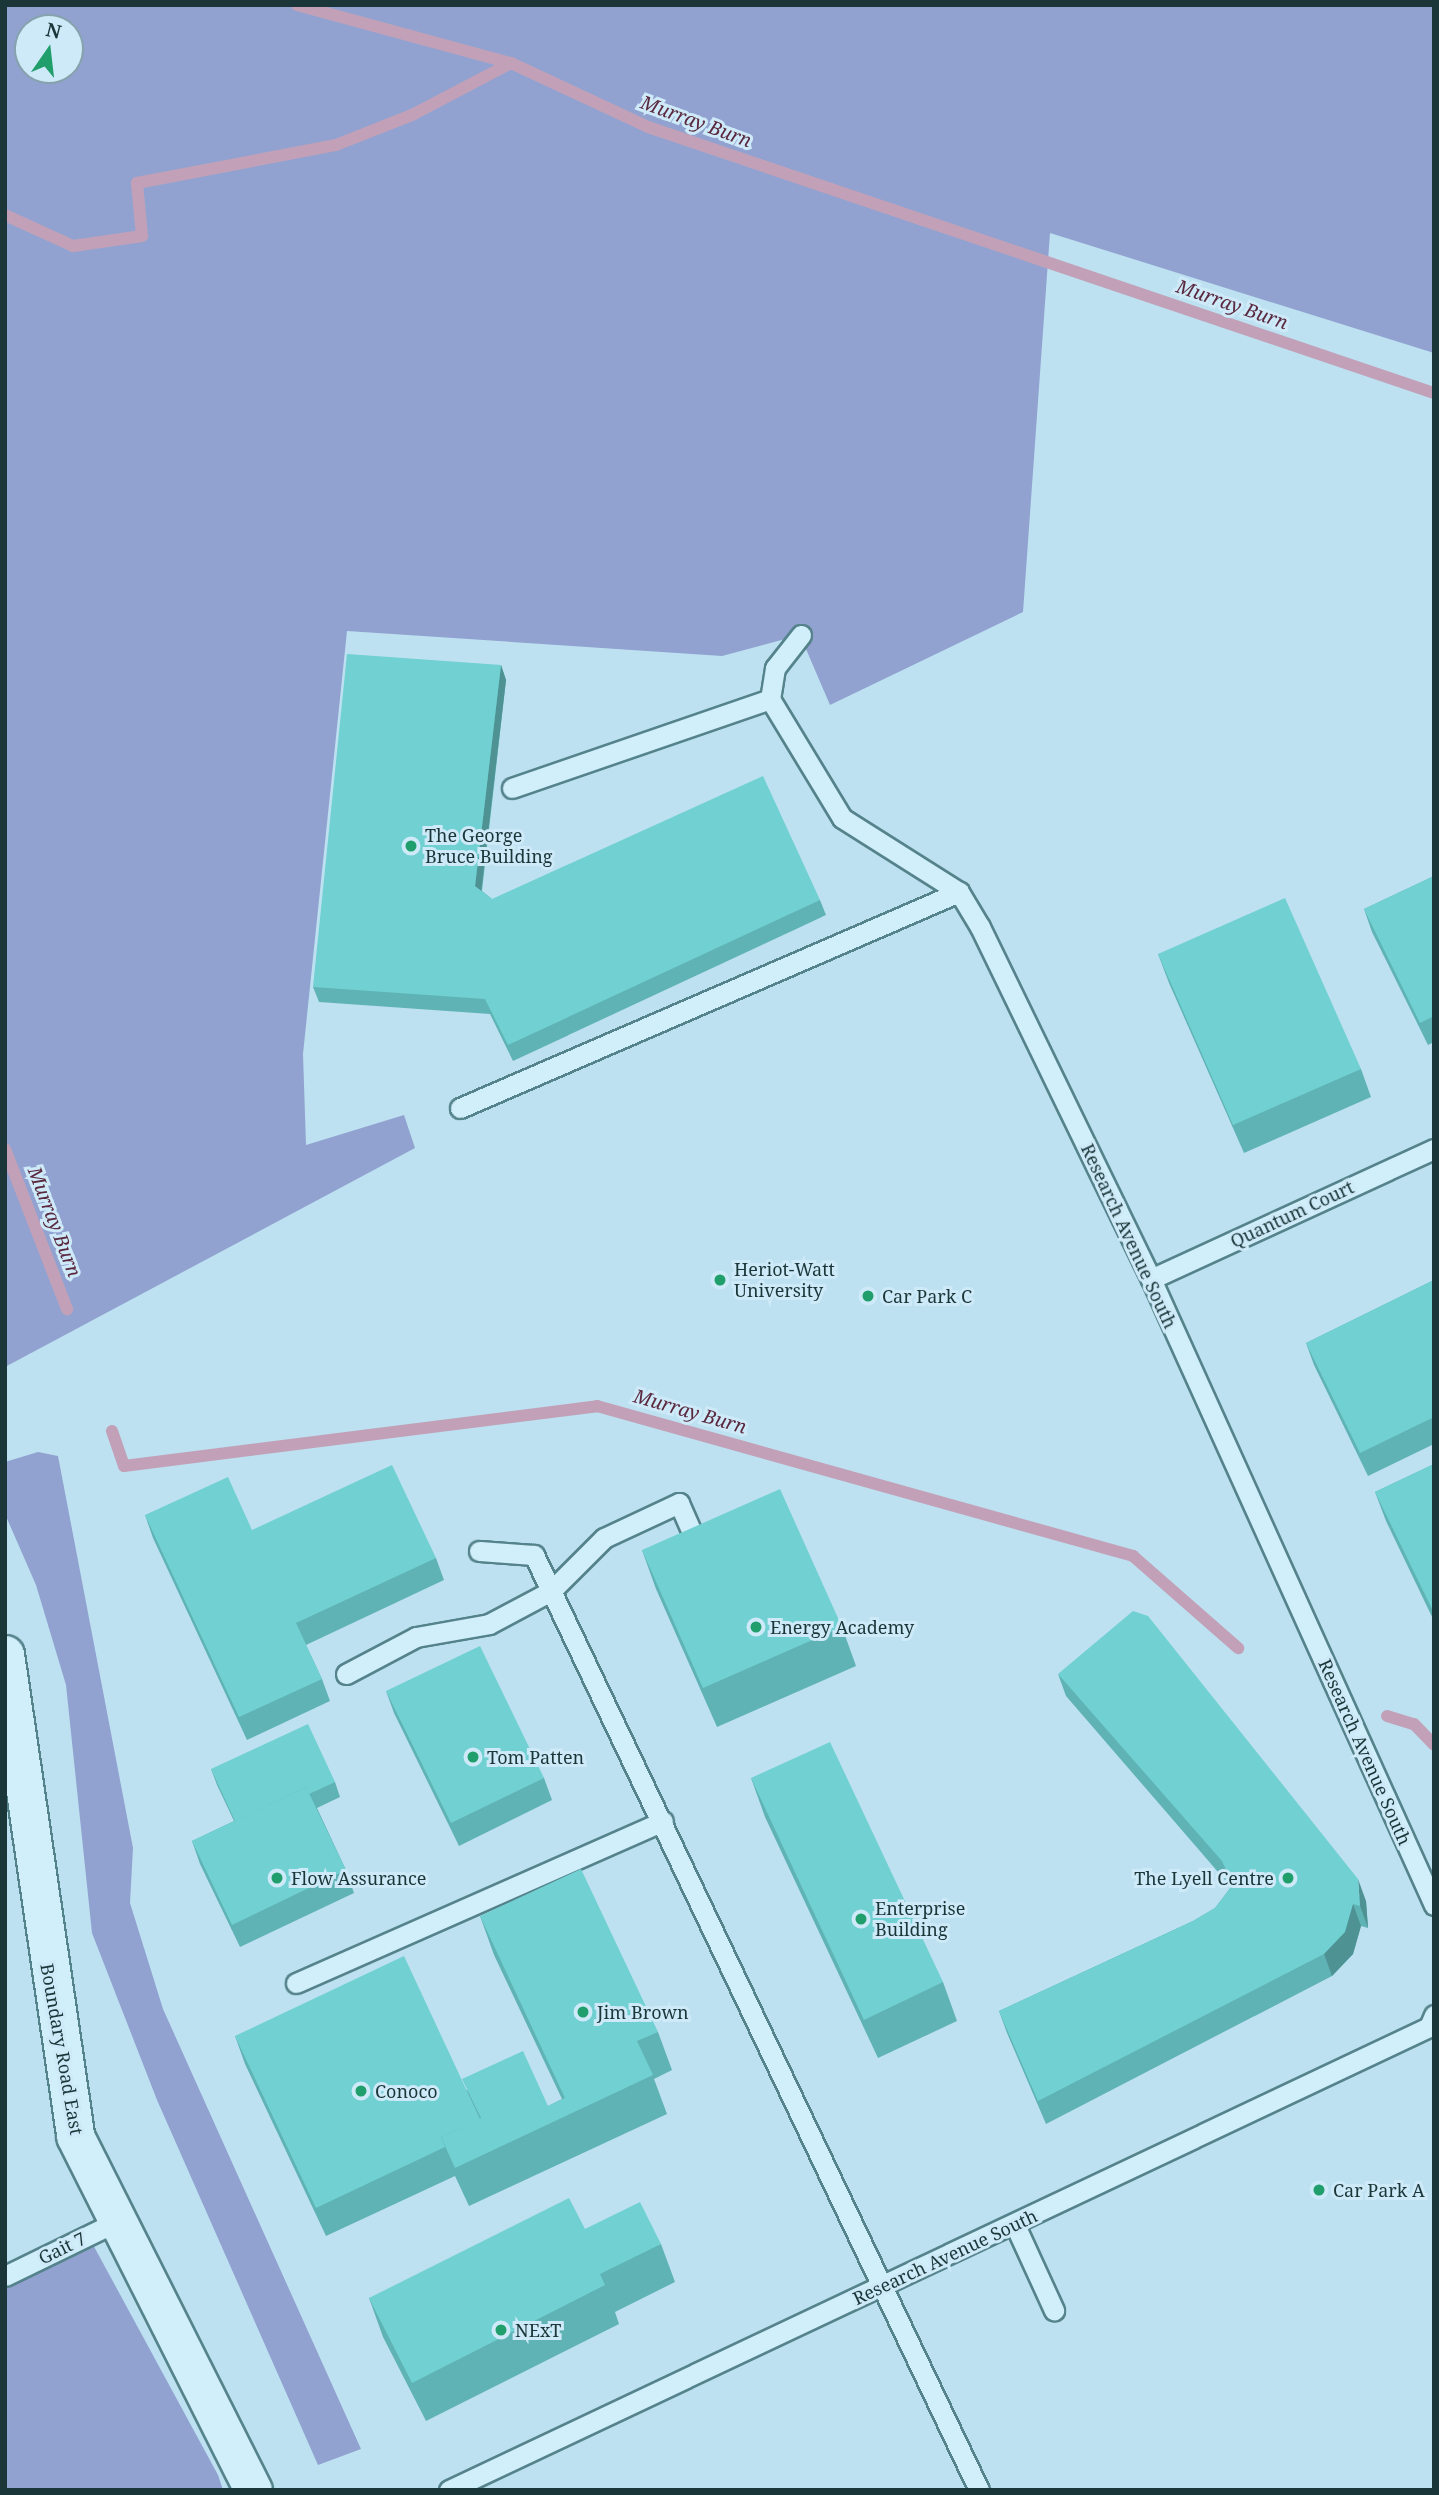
<!DOCTYPE html>
<html>
<head>
<meta charset="utf-8">
<style>
  body { margin:0 }
  #map { position:relative; width:1439px; height:2495px; overflow:hidden; background:#bde1f1; font-family:"Noto Serif",serif }
  div>[style] { position:absolute }
  [style*='--x'] { left:calc(var(--x)*1px); top:calc(var(--y)*1px); width:calc(var(--w)*1px); rotate:calc(var(--a)*1deg) }
  .green>* { inset:0; background:#91a2d0 }
  .stream>* { height:12px; margin:-6px; padding:0 6px; transform-origin:6px; border-radius:6px; background:#c2a1b8 }
  .roads { filter:drop-shadow(2px 0 #55838b) drop-shadow(-2px 0 #55838b) drop-shadow(0 2px #55838b) drop-shadow(0 -2px #55838b) }
  .service>* { height:19px; margin:-9.5px; padding:0 9.5px; transform-origin:9.5px; border-radius:9.5px; background:#d1eefb }
  .minor>* { height:37px; margin:-18.5px; padding:0 18.5px; transform-origin:18.5px; border-radius:18.5px; background:#d1eefb }
  .wall>* { inset:0; background:#60b3b5 }
  .shaded-wall>* { inset:0; background:#4e9293 }
  .building>* { inset:0; background:#70d0d2 }
  .dots>* { width:19px; height:19px; translate:-50% -50%; box-sizing:border-box; border:4px solid #ceeaf8; border-radius:50% }
  span { translate:-50% -50%; white-space:nowrap; text-align:center; line-height:1.15; -webkit-text-stroke:6px #ceeaf8; paint-order:stroke }
  .poi-label { font-size:18px; color:#1b3639 }
  .left { translate:0 -50%; text-align:left }
  .right { translate:-100% -50%; text-align:right }
  .street-label { font-size:18px; color:#1b3639 }
  .water-label { font-size:19px; color:#5a293f; font-style:italic }
  .frame { position:absolute; inset:0; border:7px solid #1b3639; pointer-events:none }
  .north { position:absolute; left:14px; top:14px; width:70px; height:70px; box-sizing:border-box; background:#ceeaf8; border:2px solid #86a2ac; border-radius:50%; rotate:14deg; font-size:19px; font-weight:700; line-height:28px; text-align:center; color:#1b3639 }
  .north::after { content:''; display:block; margin:auto; width:24px; height:32px; background:#209e6c; clip-path:polygon(50% 0,100% 100%,50% 72%,0 100%) }
</style>
</head>
<body>
<div id="map">
  <div class="green">
    <i style="clip-path:polygon(evenodd,5px 5px,1434px 5px,1434px 353px,1050px 233px,1023px 612px,830px 705px,800px 635px,722px 656px,347px 631px,303px 1054px,306px 1145px,404px 1115px,415px 1148px,5px 1367px,5px 5px,28px 28px,70px 28px,70px 70px,28px 70px,28px 28px)"></i>
    <i style="clip-path:polygon(38px 1452px,58px 1456px,133px 1848px,130px 1903px,163px 2009px,361px 2449px,318px 2465px,157px 2100px,92px 1933px,66px 1685px,36px 1585px,5px 1514px,5px 1462px)"></i>
    <i style="clip-path:polygon(91px 2241px,218px 2475px,223px 2490px,5px 2490px,5px 2287px)"></i>
  </div>
  <div class="stream">
    <i style="--x:297;--y:5;--w:222;--a:15.2"></i>
    <i style="--x:5;--y:215;--w:75;--a:24.5"></i>
    <i style="--x:73;--y:246;--w:70;--a:-8.2"></i>
    <i style="--x:142;--y:236;--w:53;--a:-95.4"></i>
    <i style="--x:137;--y:183;--w:203;--a:-10.8"></i>
    <i style="--x:336;--y:145;--w:82;--a:-21.5"></i>
    <i style="--x:412;--y:115;--w:112;--a:-27.7"></i>
    <i style="--x:511;--y:63;--w:151;--a:25"></i>
    <i style="--x:648;--y:127;--w:830;--a:18.7"></i>
    <i style="--x:5;--y:1149;--w:172;--a:68.8"></i>
    <i style="--x:112;--y:1431;--w:37;--a:71"></i>
    <i style="--x:124;--y:1466;--w:477;--a:-7.2"></i>
    <i style="--x:597;--y:1406;--w:557;--a:15.63"></i>
    <i style="--x:1133;--y:1556;--w:140;--a:41.2"></i>
    <i style="--x:1387;--y:1716;--w:28;--a:17"></i>
    <i style="--x:1414;--y:1724;--w:29;--a:46"></i>
  </div>
  <div class="roads">
    <div class="service">
      <i style="--x:801;--y:635;--w:42;--a:128.2"></i>
      <i style="--x:775;--y:668;--w:31;--a:99"></i>
      <i style="--x:770;--y:699;--w:139;--a:58.8"></i>
      <i style="--x:842;--y:818;--w:138;--a:32.3"></i>
      <i style="--x:959;--y:892;--w:41;--a:59"></i>
      <i style="--x:980;--y:927;--w:391;--a:64.1"></i>
      <i style="--x:1151;--y:1279;--w:687;--a:65.67"></i>
      <i style="--x:512;--y:788;--w:273;--a:-19"></i>
      <i style="--x:460;--y:1108;--w:544;--a:-23.41"></i>
      <i style="--x:1151;--y:1279;--w:311;--a:-24.7"></i>
      <i style="--x:479;--y:1551;--w:55;--a:4.2"></i>
      <i style="--x:534;--y:1555;--w:1035;--a:64.55"></i>
      <i style="--x:346;--y:1674;--w:79;--a:-27.9"></i>
      <i style="--x:416;--y:1637;--w:74;--a:-10.1"></i>
      <i style="--x:489;--y:1624;--w:70;--a:-28"></i>
      <i style="--x:551;--y:1591;--w:75;--a:-45"></i>
      <i style="--x:604;--y:1538;--w:83;--a:-25"></i>
      <i style="--x:679;--y:1503;--w:55;--a:66.3"></i>
      <i style="--x:296;--y:1983;--w:401;--a:-23.8"></i>
      <i style="--x:1015;--y:2225;--w:94;--a:65.4"></i>
      <i style="--x:5;--y:2276;--w:126;--a:-26"></i>
      <i style="--x:449;--y:2490;--w:1084;--a:-25.29"></i>
      <i style="--x:1429;--y:2027;--w:13;--a:-67"></i>
    </div>
    <div class="minor">
      <i style="--x:5;--y:1654;--w:487;--a:81.7"></i>
      <i style="--x:75;--y:2136;--w:396;--a:63.3"></i>
    </div>
  </div>
  <div class="wall">
    <i style="clip-path:polygon(501px 665px,506px 680px,482px 891px,492px 899px,820px 900px,826px 915px,513px 1061px,490px 1014px,319px 1002px,313px 987px)"></i>
    <i style="clip-path:polygon(1434px 876px,1434px 1042px,1428px 1045px,1372px 932px,1364px 909px)"></i>
    <i style="clip-path:polygon(1158px 954px,1361px 1069px,1371px 1097px,1244px 1153px,1169px 983px)"></i>
    <i style="clip-path:polygon(1434px 1280px,1434px 1444px,1368px 1476px,1314px 1365px,1306px 1343px)"></i>
    <i style="clip-path:polygon(1434px 1464px,1434px 1621px,1386px 1521px,1375px 1492px)"></i>
    <i style="clip-path:polygon(145px 1515px,252px 1530px,436px 1558px,444px 1580px,306px 1645px,322px 1679px,330px 1701px,247px 1740px,153px 1538px)"></i>
    <i style="clip-path:polygon(642px 1550px,842px 1627px,856px 1666px,717px 1727px,656px 1589px)"></i>
    <i style="clip-path:polygon(1058px 1674px,1366px 1901px,1368px 1928px,1361px 1926px,1353px 1954px,1332px 1976px,1046px 2124px,1007px 2033px,999px 2011px,1193px 1921px,1215px 1908px,1231px 1887px,1066px 1696px)"></i>
    <i style="clip-path:polygon(386px 1691px,544px 1778px,552px 1800px,459px 1846px,394px 1713px)"></i>
    <i style="clip-path:polygon(211px 1769px,335px 1782px,340px 1797px,317px 1808px,346px 1870px,354px 1893px,240px 1947px,200px 1864px,192px 1841px,234px 1821px,217px 1785px)"></i>
    <i style="clip-path:polygon(751px 1778px,943px 1982px,957px 2021px,878px 2058px,765px 1817px)"></i>
    <i style="clip-path:polygon(480px 1916px,658px 2032px,672px 2070px,654px 2079px,667px 2114px,469px 2206px,455px 2176px,326px 2236px,245px 2064px,235px 2036px,466px 2090px,548px 2106px,562px 2099px,494px 1955px)"></i>
    <i style="clip-path:polygon(661px 2244px,675px 2282px,615px 2312px,619px 2324px,426px 2421px,383px 2337px,369px 2298px)"></i>
  </div>
  <div class="shaded-wall">
    <i style="clip-path:polygon(501px 665px,506px 680px,480px 901px,475px 886px)"></i>
    <i style="clip-path:polygon(1358px 1879px,1366px 1901px,1368px 1928px,1360px 1906px)"></i>
    <i style="clip-path:polygon(1353px 1904px,1361px 1926px,1353px 1954px,1332px 1976px,1324px 1954px)"></i>
  </div>
  <div class="building">
    <i style="clip-path:polygon(347px 654px,501px 665px,475px 886px,492px 899px,763px 776px,820px 900px,508px 1045px,485px 999px,313px 987px)"></i>
    <i style="clip-path:polygon(1434px 876px,1434px 1016px,1420px 1023px,1364px 909px)"></i>
    <i style="clip-path:polygon(1285px 898px,1361px 1069px,1233px 1125px,1158px 954px)"></i>
    <i style="clip-path:polygon(1434px 1280px,1434px 1417px,1360px 1453px,1306px 1343px)"></i>
    <i style="clip-path:polygon(1434px 1464px,1434px 1613px,1375px 1492px)"></i>
    <i style="clip-path:polygon(392px 1465px,436px 1558px,296px 1623px,322px 1679px,239px 1717px,145px 1515px,228px 1477px,252px 1530px)"></i>
    <i style="clip-path:polygon(780px 1489px,842px 1627px,703px 1688px,642px 1550px)"></i>
    <i style="clip-path:polygon(1133px 1611px,1148px 1616px,1358px 1879px,1360px 1906px,1353px 1904px,1345px 1932px,1324px 1954px,1038px 2101px,999px 2011px,1193px 1921px,1215px 1908px,1233px 1885px,1222px 1861px,1058px 1674px)"></i>
    <i style="clip-path:polygon(480px 1646px,544px 1778px,451px 1823px,386px 1691px)"></i>
    <i style="clip-path:polygon(308px 1724px,335px 1782px,309px 1794px,306px 1787px,235px 1821px,211px 1769px)"></i>
    <i style="clip-path:polygon(830px 1742px,943px 1982px,864px 2020px,751px 1778px)"></i>
    <i style="clip-path:polygon(306px 1787px,346px 1870px,232px 1925px,192px 1841px)"></i>
    <i style="clip-path:polygon(581px 1869px,658px 2032px,637px 2041px,653px 2075px,455px 2168px,441px 2137px,481px 2118px,462px 2079px,523px 2051px,548px 2106px,565px 2098px,480px 1916px)"></i>
    <i style="clip-path:polygon(404px 1956px,480px 2119px,441px 2137px,445px 2147px,316px 2208px,235px 2036px)"></i>
    <i style="clip-path:polygon(569px 2198px,585px 2229px,640px 2202px,661px 2244px,600px 2274px,605px 2285px,412px 2383px,369px 2298px)"></i>
  </div>
  <div class="dots">
    <i style="left:411px;top:846px;background:#209e6c"></i>
    <i style="left:720px;top:1280px;background:#209e6c"></i>
    <i style="left:868px;top:1296px;background:#209e6c"></i>
    <i style="left:756px;top:1627px;background:#209e6c"></i>
    <i style="left:473px;top:1757px;background:#209e6c"></i>
    <i style="left:277px;top:1878px;background:#209e6c"></i>
    <i style="left:1288px;top:1878px;background:#209e6c"></i>
    <i style="left:861px;top:1919px;background:#209e6c"></i>
    <i style="left:583px;top:2012px;background:#209e6c"></i>
    <i style="left:361px;top:2091px;background:#209e6c"></i>
    <i style="left:1319px;top:2190px;background:#209e6c"></i>
    <i style="left:501px;top:2330px;background:#209e6c"></i>
  </div>
  <div class="poi-label">
    <span class="left" style="left:425px;top:846px">The George<br>Bruce Building</span>
    <span class="left" style="left:734px;top:1280px">Heriot-Watt<br>University</span>
    <span class="left" style="left:882px;top:1296px">Car Park C</span>
    <span class="left" style="left:770px;top:1627px">Energy Academy</span>
    <span class="left" style="left:487px;top:1757px">Tom Patten</span>
    <span class="left" style="left:291px;top:1878px">Flow Assurance</span>
    <span class="right" style="left:1274px;top:1878px">The Lyell Centre</span>
    <span class="left" style="left:875px;top:1919px">Enterprise<br>Building</span>
    <span class="left" style="left:597px;top:2012px">Jim Brown</span>
    <span class="left" style="left:375px;top:2091px">Conoco</span>
    <span class="left" style="left:1333px;top:2190px">Car Park A</span>
    <span class="left" style="left:515px;top:2330px">NExT</span>
  </div>
  <div class="street-label">
    <span style="left:1292px;top:1214px;rotate:-25deg">Quantum Court</span>
    <span style="left:1129px;top:1236px;rotate:65deg">Research Avenue South</span>
    <span style="left:1365px;top:1752px;rotate:66deg">Research Avenue South</span>
    <span style="left:62px;top:2049px;rotate:80deg">Boundary Road East</span>
    <span style="left:62px;top:2248px;rotate:-26deg">Gait 7</span>
    <span style="left:945px;top:2257px;rotate:-25deg">Research Avenue South</span>
  </div>
  <div class="water-label">
    <span style="left:696px;top:122px;rotate:20deg">Murray Burn</span>
    <span style="left:1232px;top:305px;rotate:19deg">Murray Burn</span>
    <span style="left:54px;top:1222px;rotate:69deg">Murray Burn</span>
    <span style="left:690px;top:1412px;rotate:16deg">Murray Burn</span>
  </div>
  <div class="frame"></div>
  <div class="north">N</div>
</div>
</body>
</html>
